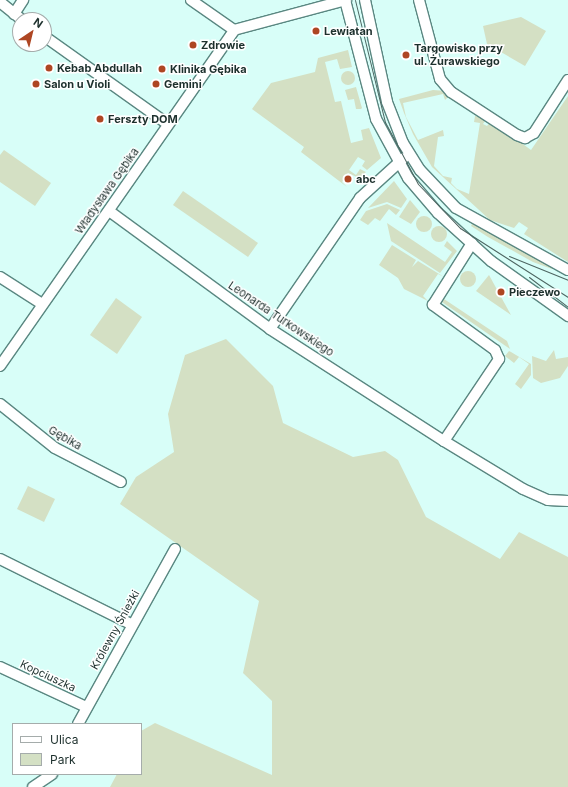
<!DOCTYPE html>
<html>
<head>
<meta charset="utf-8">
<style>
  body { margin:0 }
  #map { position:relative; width:568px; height:787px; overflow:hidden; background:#d8fef8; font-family:Inter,sans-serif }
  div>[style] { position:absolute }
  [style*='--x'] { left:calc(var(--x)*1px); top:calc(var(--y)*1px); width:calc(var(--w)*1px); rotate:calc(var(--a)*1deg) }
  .green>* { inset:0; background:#d4e0c4 }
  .round { border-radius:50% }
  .roads { filter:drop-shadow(1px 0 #5a8781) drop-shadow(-1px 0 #5a8781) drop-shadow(0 1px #5a8781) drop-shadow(0 -1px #5a8781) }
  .minor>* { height:10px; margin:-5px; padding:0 5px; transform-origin:5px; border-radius:5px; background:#fff }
  .tram>* { height:1px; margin:-0.5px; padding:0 0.5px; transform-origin:0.5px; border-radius:0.5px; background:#4d6561 }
  .dots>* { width:11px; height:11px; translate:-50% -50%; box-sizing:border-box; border:2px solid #fff; border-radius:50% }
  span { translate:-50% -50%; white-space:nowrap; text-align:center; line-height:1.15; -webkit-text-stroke:3px #fff; paint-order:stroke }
  .poi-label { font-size:11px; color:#1d302d; font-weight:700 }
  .left { translate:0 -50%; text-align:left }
  .street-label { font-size:11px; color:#1d302d }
  .legend { position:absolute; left:12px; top:723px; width:130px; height:52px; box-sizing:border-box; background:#fff; border:1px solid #a5acab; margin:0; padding:5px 7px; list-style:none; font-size:12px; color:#1d302d }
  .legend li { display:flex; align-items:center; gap:8px; height:20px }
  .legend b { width:20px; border:1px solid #a5acab }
  .north { position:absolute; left:12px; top:12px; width:40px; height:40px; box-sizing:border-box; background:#fff; border:1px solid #a5acab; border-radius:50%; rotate:35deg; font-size:11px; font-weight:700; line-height:16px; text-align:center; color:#1d302d }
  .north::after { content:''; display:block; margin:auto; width:14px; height:18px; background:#ae4623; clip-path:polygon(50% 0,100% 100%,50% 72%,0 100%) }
</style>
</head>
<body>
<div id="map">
  <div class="green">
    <i style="clip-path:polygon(521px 17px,546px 31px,525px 66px,487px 44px,483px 26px)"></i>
    <i style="clip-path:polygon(348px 50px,352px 67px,340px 69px,337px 59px,325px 62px,335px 102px,341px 101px,351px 143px,363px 140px,361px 130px,369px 128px,381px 158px,367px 170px,362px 166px,365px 161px,358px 157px,349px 170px,356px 175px,360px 169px,366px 172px,359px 178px,348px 173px,342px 182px,347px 187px,301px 152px,304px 147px,252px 109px,271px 83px,315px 72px,318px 58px)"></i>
    <i class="round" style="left:341px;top:71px;width:14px;height:14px"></i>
    <i style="clip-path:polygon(356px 87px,362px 108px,361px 109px,356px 109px,354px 99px,348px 100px,345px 90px)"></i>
    <i style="clip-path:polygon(433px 90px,446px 91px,448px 97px,445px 100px,443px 94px,403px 103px,406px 117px,418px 140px,443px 130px,444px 136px,438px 137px,434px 166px,443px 176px,452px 178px,451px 183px,457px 189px,469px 194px,480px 123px,474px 122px,475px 116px,487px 118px,483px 124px,487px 126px,491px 121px,531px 150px,568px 96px,568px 262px,524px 234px,528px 228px,519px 222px,514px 228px,490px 220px,432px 167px,413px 134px,404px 113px,399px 99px)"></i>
    <i style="clip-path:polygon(4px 150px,51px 183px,35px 206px,0 182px,0 155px)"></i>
    <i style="clip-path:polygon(394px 181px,407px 199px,401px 208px,387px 202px,368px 208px)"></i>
    <i style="clip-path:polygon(183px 191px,258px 243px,248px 257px,173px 205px)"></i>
    <i style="clip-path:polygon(410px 200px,420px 212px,411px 224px,399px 217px)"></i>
    <i style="clip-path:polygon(387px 204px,400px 210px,396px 215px,389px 209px,380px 221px,375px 218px,368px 225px,360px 220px,366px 211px)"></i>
    <i class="round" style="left:416px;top:216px;width:16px;height:16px"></i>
    <i style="clip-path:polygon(473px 222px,554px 266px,552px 269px,533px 262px,488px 237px,471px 226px)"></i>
    <i style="clip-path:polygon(387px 223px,445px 262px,452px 252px,444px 246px,447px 241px,457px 251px,440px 273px,391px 241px)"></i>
    <i class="round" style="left:431px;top:226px;width:16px;height:16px"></i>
    <i style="clip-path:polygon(392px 245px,416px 260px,412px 267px,418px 261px,444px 277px,438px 274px,423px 296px,428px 301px,404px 289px,398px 278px,379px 265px)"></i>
    <i class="round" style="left:460px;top:271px;width:16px;height:16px"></i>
    <i style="clip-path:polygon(489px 275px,511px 315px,476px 291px)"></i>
    <i style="clip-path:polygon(116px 298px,142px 317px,117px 354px,90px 335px)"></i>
    <i style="clip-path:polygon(444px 299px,507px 341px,510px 349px,442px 302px)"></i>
    <i style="clip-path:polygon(226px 339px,273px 386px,283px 423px,353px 457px,385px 451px,398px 460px,426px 517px,500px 559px,519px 532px,568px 557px,568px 787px,110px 787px,117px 774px,141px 774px,141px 731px,155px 723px,272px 775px,272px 701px,243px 673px,259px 601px,120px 504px,136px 477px,174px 452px,168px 414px,185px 355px)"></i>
    <i style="clip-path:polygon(554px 350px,556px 359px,568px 357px,568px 366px,560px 378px,541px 383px,533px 378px,532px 356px,546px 361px)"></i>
    <i style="clip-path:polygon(509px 351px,511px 352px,531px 364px,531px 375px,521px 389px,515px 384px,529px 364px,519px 357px,514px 363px,505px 356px)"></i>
    <i style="clip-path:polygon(28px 486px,55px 499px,44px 522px,17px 509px)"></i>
  </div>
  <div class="roads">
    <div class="minor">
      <i style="--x:191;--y:0;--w:52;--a:34.9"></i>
      <i style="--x:345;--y:0;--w:123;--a:75.4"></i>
      <i style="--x:376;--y:119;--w:67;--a:61.5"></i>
      <i style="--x:408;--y:178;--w:46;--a:49.4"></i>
      <i style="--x:438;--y:213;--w:72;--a:42.2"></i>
      <i style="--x:491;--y:261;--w:95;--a:35.5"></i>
      <i style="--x:365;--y:0;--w:104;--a:77.8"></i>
      <i style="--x:387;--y:102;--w:44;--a:68.7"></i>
      <i style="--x:403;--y:143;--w:32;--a:58"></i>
      <i style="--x:420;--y:170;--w:52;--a:46.5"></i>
      <i style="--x:456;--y:208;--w:128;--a:29"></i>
      <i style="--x:419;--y:0;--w:82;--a:75.1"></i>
      <i style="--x:440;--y:79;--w:17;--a:50"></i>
      <i style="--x:451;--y:92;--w:79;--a:33.1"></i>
      <i style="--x:517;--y:135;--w:9;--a:21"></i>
      <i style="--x:525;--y:138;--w:10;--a:-29"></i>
      <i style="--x:534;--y:133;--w:63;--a:-57.3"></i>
      <i style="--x:0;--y:2;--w:28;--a:39"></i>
      <i style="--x:14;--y:14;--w:17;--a:-57"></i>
      <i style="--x:44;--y:36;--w:152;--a:35.4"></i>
      <i style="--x:109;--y:211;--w:200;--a:36.2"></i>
      <i style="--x:270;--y:329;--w:207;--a:32.8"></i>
      <i style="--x:444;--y:441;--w:92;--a:31.3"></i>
      <i style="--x:523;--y:489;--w:27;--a:24"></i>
      <i style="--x:548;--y:500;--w:20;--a:3"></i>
      <i style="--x:0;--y:277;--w:50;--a:32.7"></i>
      <i style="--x:270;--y:329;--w:159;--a:-55.5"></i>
      <i style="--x:360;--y:198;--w:59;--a:-42.3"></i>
      <i style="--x:0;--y:366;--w:409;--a:-55.1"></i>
      <i style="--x:234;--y:30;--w:116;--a:-15"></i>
      <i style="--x:0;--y:404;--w:70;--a:38.7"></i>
      <i style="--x:55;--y:448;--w:74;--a:27.3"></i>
      <i style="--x:444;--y:441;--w:99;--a:-56.1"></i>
      <i style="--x:499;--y:359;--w:10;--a:-114"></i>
      <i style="--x:495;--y:350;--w:77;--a:-144"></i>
      <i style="--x:433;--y:305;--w:73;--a:-57.8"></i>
      <i style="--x:0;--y:559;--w:146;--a:26.4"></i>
      <i style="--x:0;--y:667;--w:95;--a:24.9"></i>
      <i style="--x:78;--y:724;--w:200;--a:-61"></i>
      <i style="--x:33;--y:787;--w:23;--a:-34"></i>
    </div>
  </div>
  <div class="tram">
    <i style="--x:355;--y:0;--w:126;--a:76.2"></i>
    <i style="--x:385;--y:122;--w:70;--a:62"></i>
    <i style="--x:418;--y:184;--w:61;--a:46.3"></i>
    <i style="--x:460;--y:228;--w:128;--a:32.6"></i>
    <i style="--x:509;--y:256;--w:64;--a:22.1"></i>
    <i style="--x:529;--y:277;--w:49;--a:37.6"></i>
  </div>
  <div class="dots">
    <i style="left:316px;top:31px;background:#ae4623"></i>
    <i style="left:193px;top:45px;background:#ae4623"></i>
    <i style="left:406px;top:55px;background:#ae4623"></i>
    <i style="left:49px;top:68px;background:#ae4623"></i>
    <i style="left:162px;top:69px;background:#ae4623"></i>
    <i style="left:36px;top:84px;background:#ae4623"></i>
    <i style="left:156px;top:84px;background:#ae4623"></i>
    <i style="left:100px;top:119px;background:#ae4623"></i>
    <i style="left:348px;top:179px;background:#ae4623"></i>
    <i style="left:501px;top:292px;background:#ae4623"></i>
  </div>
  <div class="poi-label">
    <span class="left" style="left:324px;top:31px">Lewiatan</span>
    <span class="left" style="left:201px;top:45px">Zdrowie</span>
    <span class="left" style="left:414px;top:55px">Targowisko przy<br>ul. Żurawskiego</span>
    <span class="left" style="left:57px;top:68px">Kebab Abdullah</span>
    <span class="left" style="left:170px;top:69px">Klinika Gębika</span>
    <span class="left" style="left:44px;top:84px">Salon u Violi</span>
    <span class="left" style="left:164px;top:84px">Gemini</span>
    <span class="left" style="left:108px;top:119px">Ferszty DOM</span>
    <span class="left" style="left:356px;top:179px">abc</span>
    <span class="left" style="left:509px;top:292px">Pieczewo</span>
  </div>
  <div class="street-label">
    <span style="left:107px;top:191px;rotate:-55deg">Władysława Gębika</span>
    <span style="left:281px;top:319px;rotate:34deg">Leonarda Turkowskiego</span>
    <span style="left:65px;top:438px;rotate:30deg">Gębika</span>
    <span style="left:115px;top:630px;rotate:-61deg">Królewny Śnieżki</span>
    <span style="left:48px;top:676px;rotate:25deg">Kopciuszka</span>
  </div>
  <ul class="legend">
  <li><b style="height:5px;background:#fff"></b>Ulica</li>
  <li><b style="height:11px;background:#d4e0c4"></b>Park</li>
  </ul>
  <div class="north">N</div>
</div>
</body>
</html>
